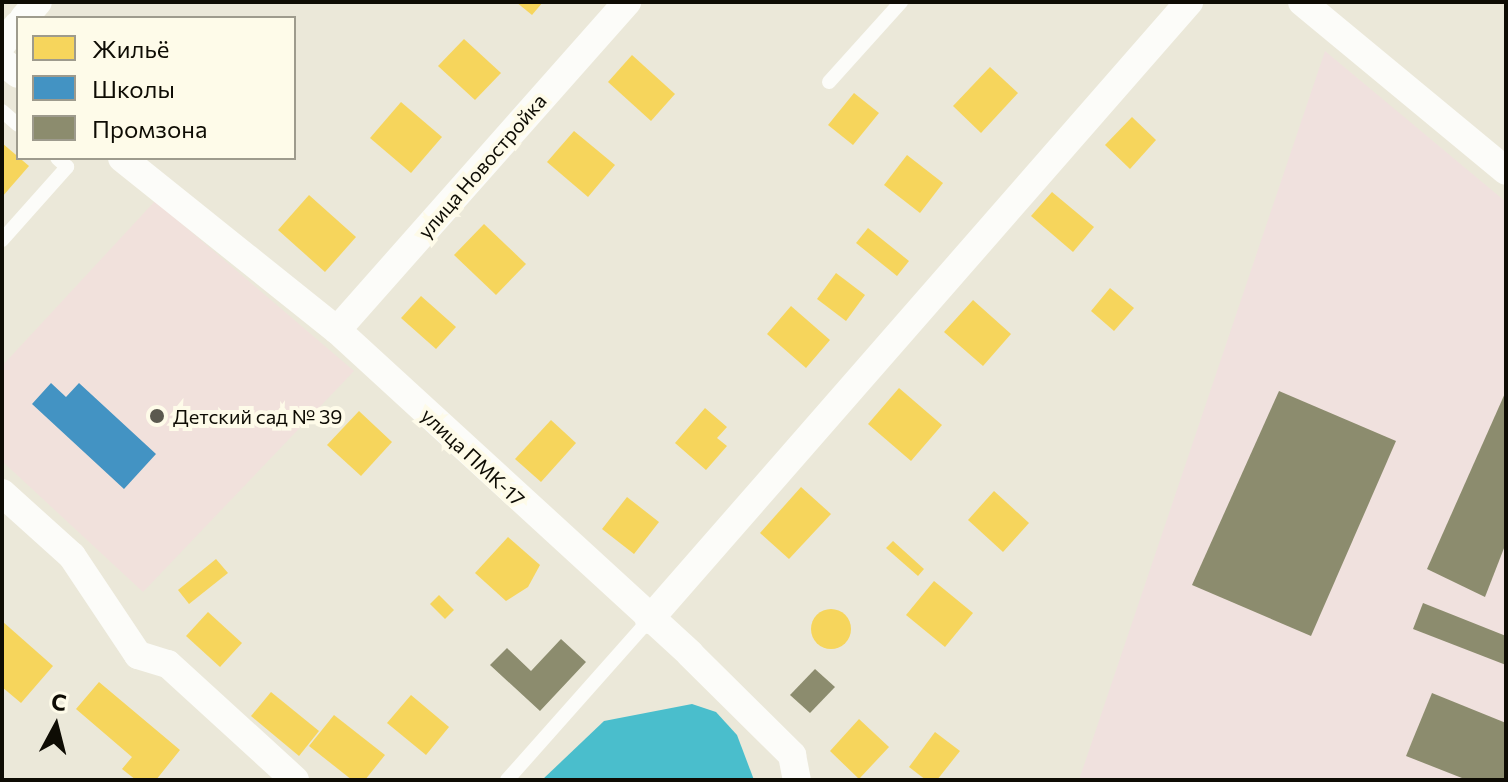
<!DOCTYPE html>
<html>
<head>
<meta charset="utf-8">
<style>
  body { margin:0 }
  #map { position:relative; width:1508px; height:782px; overflow:hidden; background:#ebe8d9; font-family:Commissioner,sans-serif }
  div>[style] { position:absolute }
  [style*='--x'] { left:calc(var(--x)*1px); top:calc(var(--y)*1px); width:calc(var(--w)*1px); rotate:calc(var(--a)*1deg) }
  .industrial>* { inset:0; background:#f0e1de }
  .education>* { inset:0; background:#f1e1dc }
  .water>* { inset:0; background:#4abecc }
  .homes>* { inset:0; background:#f6d55c }
  .round { border-radius:50% }
  .schools>* { inset:0; background:#4393c3 }
  .industry>* { inset:0; background:#8c8c6e }
  .service>* { height:14px; margin:-7px; padding:0 7px; transform-origin:7px; border-radius:7px; background:#fcfcf9 }
  .minor>* { height:28px; margin:-14px; padding:0 14px; transform-origin:14px; border-radius:14px; background:#fcfcf9 }
  .dots>* { width:22px; height:22px; translate:-50% -50%; box-sizing:border-box; border:4px solid #fefbe9; border-radius:50% }
  span { translate:-50% -50%; white-space:nowrap; text-align:center; line-height:1.15; -webkit-text-stroke:8px #fefbe9; paint-order:stroke }
  .street-label { font-size:20px; color:#0e0c04 }
  .poi-label { font-size:20px; color:#0e0c04 }
  .left { translate:0 -50%; text-align:left }
  .frame { position:absolute; inset:0; border:4px solid #0e0c04; pointer-events:none }
  .legend { position:absolute; left:16px; top:16px; width:280px; height:144px; box-sizing:border-box; background:#fefbe9; border:2px solid #9e9b8d; margin:0; padding:10px 14px; list-style:none; font-size:24px; color:#0e0c04 }
  .legend li { display:flex; align-items:center; gap:16px; height:40px }
  .legend b { width:40px; border:2px solid #9e9b8d }
  .north { position:absolute; left:16px; top:686px; width:80px; height:80px; -webkit-text-stroke:6px #fefbe9; paint-order:stroke; rotate:7deg; font-size:22px; font-weight:700; line-height:32px; text-align:center; color:#0e0c04 }
  .north::after { content:''; display:block; margin:auto; width:28px; height:36px; background:#0e0c04; clip-path:polygon(50% 0,100% 100%,50% 72%,0 100%) }
</style>
</head>
<body>
<div id="map">
  <div class="industrial">
    <i style="clip-path:polygon(1325px 51px,1506px 202px,1506px 780px,1079px 780px)"></i>
  </div>
  <div class="education">
    <i style="clip-path:polygon(155px 201px,354px 371px,143px 592px,2px 461px,2px 366px)"></i>
  </div>
  <div class="water">
    <i style="clip-path:polygon(692px 704px,716px 712px,737px 735px,754px 780px,542px 780px,604px 721px)"></i>
  </div>
  <div class="homes">
    <i style="clip-path:polygon(516px 2px,543px 2px,532px 15px)"></i>
    <i style="clip-path:polygon(464px 39px,501px 73px,475px 100px,438px 66px)"></i>
    <i style="clip-path:polygon(632px 55px,675px 94px,651px 121px,608px 82px)"></i>
    <i style="clip-path:polygon(990px 67px,1018px 93px,981px 133px,953px 106px)"></i>
    <i style="clip-path:polygon(854px 93px,879px 113px,853px 145px,828px 125px)"></i>
    <i style="clip-path:polygon(401px 102px,442px 137px,411px 173px,370px 138px)"></i>
    <i style="clip-path:polygon(1132px 117px,1156px 140px,1130px 169px,1105px 145px)"></i>
    <i style="clip-path:polygon(574px 131px,615px 165px,588px 197px,547px 162px)"></i>
    <i style="clip-path:polygon(2px 143px,29px 166px,2px 197px)"></i>
    <i style="clip-path:polygon(907px 155px,943px 183px,920px 213px,884px 185px)"></i>
    <i style="clip-path:polygon(1052px 192px,1094px 227px,1073px 252px,1031px 216px)"></i>
    <i style="clip-path:polygon(309px 195px,356px 237px,325px 272px,278px 230px)"></i>
    <i style="clip-path:polygon(484px 224px,526px 264px,496px 295px,454px 255px)"></i>
    <i style="clip-path:polygon(868px 228px,909px 261px,897px 276px,856px 243px)"></i>
    <i style="clip-path:polygon(836px 273px,865px 295px,846px 321px,817px 299px)"></i>
    <i style="clip-path:polygon(1110px 288px,1134px 308px,1114px 331px,1091px 311px)"></i>
    <i style="clip-path:polygon(421px 296px,456px 327px,436px 349px,401px 318px)"></i>
    <i style="clip-path:polygon(973px 300px,1011px 334px,983px 366px,944px 332px)"></i>
    <i style="clip-path:polygon(791px 306px,830px 340px,806px 368px,767px 334px)"></i>
    <i style="clip-path:polygon(899px 388px,942px 425px,911px 461px,868px 424px)"></i>
    <i style="clip-path:polygon(705px 408px,727px 427px,717px 438px,727px 446px,706px 470px,675px 443px)"></i>
    <i style="clip-path:polygon(359px 411px,392px 442px,361px 476px,327px 445px)"></i>
    <i style="clip-path:polygon(551px 420px,576px 443px,541px 482px,515px 459px)"></i>
    <i style="clip-path:polygon(801px 487px,831px 514px,789px 559px,760px 533px)"></i>
    <i style="clip-path:polygon(994px 491px,1029px 523px,1003px 552px,968px 520px)"></i>
    <i style="clip-path:polygon(627px 497px,659px 522px,634px 554px,602px 529px)"></i>
    <i style="clip-path:polygon(508px 537px,540px 565px,528px 587px,506px 601px,475px 573px)"></i>
    <i style="clip-path:polygon(893px 541px,924px 569px,918px 576px,886px 548px)"></i>
    <i style="clip-path:polygon(216px 559px,228px 573px,189px 604px,178px 590px)"></i>
    <i style="clip-path:polygon(934px 581px,973px 613px,945px 647px,906px 615px)"></i>
    <i style="clip-path:polygon(439px 595px,454px 610px,445px 619px,430px 604px)"></i>
    <i class="round" style="left:811px;top:609px;width:40px;height:40px"></i>
    <i style="clip-path:polygon(208px 612px,242px 643px,220px 667px,186px 636px)"></i>
    <i style="clip-path:polygon(2px 621px,53px 666px,21px 703px,2px 687px)"></i>
    <i style="clip-path:polygon(99px 682px,180px 750px,156px 780px,136px 780px,122px 769px,132px 757px,76px 709px)"></i>
    <i style="clip-path:polygon(271px 692px,319px 731px,299px 756px,251px 716px)"></i>
    <i style="clip-path:polygon(411px 695px,449px 727px,426px 755px,387px 723px)"></i>
    <i style="clip-path:polygon(334px 715px,385px 755px,365px 780px,352px 780px,309px 746px)"></i>
    <i style="clip-path:polygon(859px 719px,889px 747px,859px 779px,830px 751px)"></i>
    <i style="clip-path:polygon(935px 732px,960px 751px,937px 780px,926px 780px,909px 767px)"></i>
  </div>
  <div class="schools">
    <i style="clip-path:polygon(51px 383px,66px 397px,79px 383px,156px 454px,124px 489px,32px 404px)"></i>
  </div>
  <div class="industry">
    <i style="clip-path:polygon(1279px 391px,1396px 441px,1311px 636px,1192px 585px)"></i>
    <i style="clip-path:polygon(1506px 391px,1506px 543px,1485px 597px,1427px 569px)"></i>
    <i style="clip-path:polygon(1423px 603px,1506px 636px,1506px 665px,1413px 629px)"></i>
    <i style="clip-path:polygon(561px 639px,586px 662px,540px 711px,490px 665px,507px 648px,531px 671px)"></i>
    <i style="clip-path:polygon(815px 669px,835px 687px,810px 713px,790px 695px)"></i>
    <i style="clip-path:polygon(1432px 693px,1506px 723px,1506px 780px,1467px 780px,1406px 756px)"></i>
  </div>
  <div class="service">
    <i style="--x:829;--y:82;--w:108;--a:-48"></i>
    <i style="--x:2;--y:111;--w:21;--a:41"></i>
    <i style="--x:2;--y:240;--w:98;--a:-48.3"></i>
    <i style="--x:67;--y:167;--w:13;--a:-138"></i>
    <i style="--x:507;--y:780;--w:214;--a:-48.4"></i>
  </div>
  <div class="minor">
    <i style="--x:1302;--y:2;--w:265;--a:39.6"></i>
    <i style="--x:24;--y:18;--w:21;--a:-49"></i>
    <i style="--x:2;--y:44;--w:25;--a:-50"></i>
    <i style="--x:2;--y:61;--w:21;--a:39"></i>
    <i style="--x:122;--y:158;--w:275;--a:38.7"></i>
    <i style="--x:337;--y:330;--w:479;--a:42.5"></i>
    <i style="--x:690;--y:654;--w:144;--a:44.7"></i>
    <i style="--x:792;--y:755;--w:25;--a:79"></i>
    <i style="--x:337;--y:330;--w:438;--a:-48.5"></i>
    <i style="--x:2;--y:493;--w:94;--a:42"></i>
    <i style="--x:72;--y:556;--w:119;--a:56.3"></i>
    <i style="--x:138;--y:655;--w:31;--a:17"></i>
    <i style="--x:168;--y:664;--w:172;--a:42.4"></i>
    <i style="--x:649;--y:620;--w:821;--a:-48.85"></i>
  </div>
  <div class="dots">
    <i style="left:157px;top:416px;background:#5b594f"></i>
  </div>
  <div class="street-label">
    <span style="left:482px;top:166px;rotate:-49deg">улица Новостройка</span>
    <span style="left:473px;top:457px;rotate:43deg">улица ПМК-17</span>
  </div>
  <div class="poi-label">
    <span class="left" style="left:173px;top:416px">Детский сад № 39</span>
  </div>
  <div class="frame"></div>
  <ul class="legend">
  <li><b style="height:22px;background:#f6d55c"></b>Жильё</li>
  <li><b style="height:22px;background:#4393c3"></b>Школы</li>
  <li><b style="height:22px;background:#8c8c6e"></b>Промзона</li>
  </ul>
  <div class="north">С</div>
</div>
</body>
</html>
